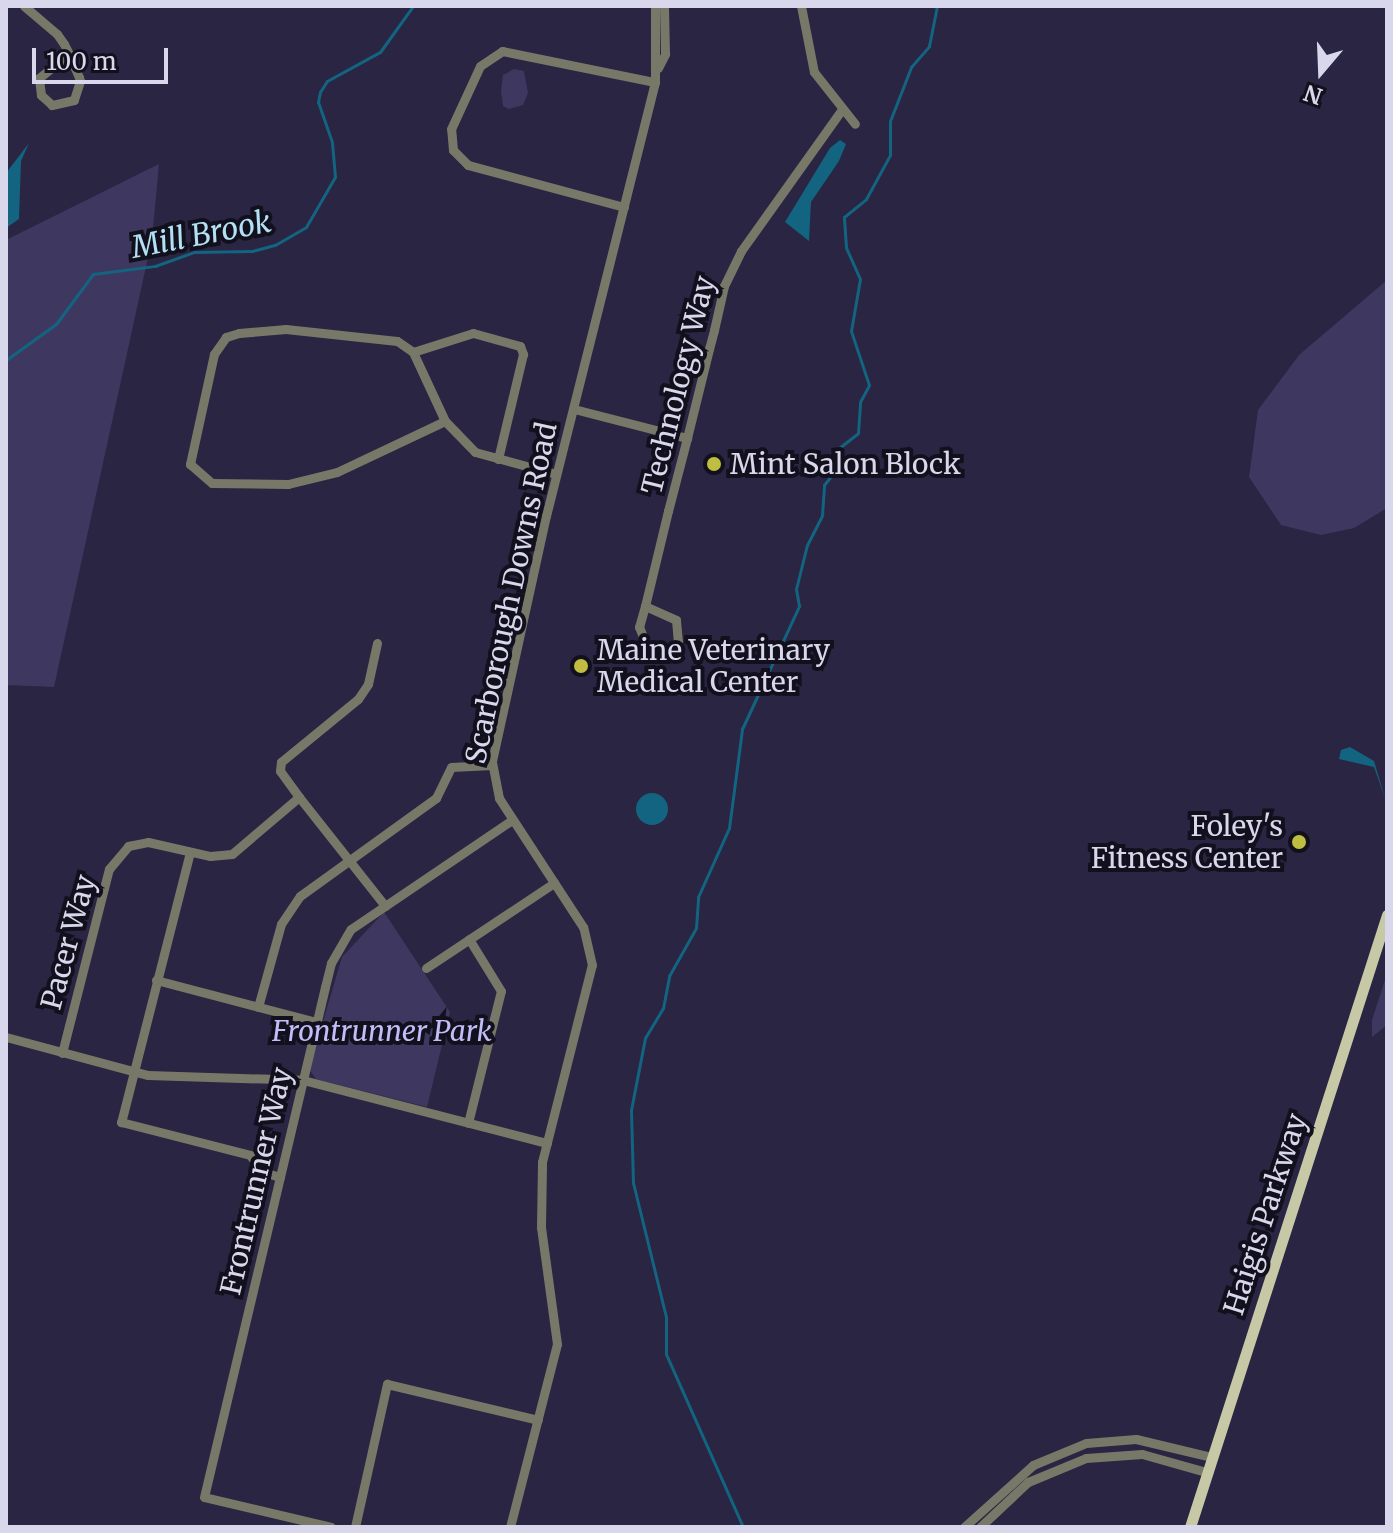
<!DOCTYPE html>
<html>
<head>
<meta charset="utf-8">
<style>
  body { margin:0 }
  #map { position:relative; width:1393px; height:1533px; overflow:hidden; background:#292542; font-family:Merriweather,serif }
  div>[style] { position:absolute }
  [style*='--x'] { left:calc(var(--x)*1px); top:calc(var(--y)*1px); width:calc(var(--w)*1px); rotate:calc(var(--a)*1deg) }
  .green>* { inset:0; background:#3e3861 }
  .water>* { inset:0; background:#136481 }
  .round { border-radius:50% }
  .stream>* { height:3px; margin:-1.5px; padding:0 1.5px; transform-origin:1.5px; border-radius:1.5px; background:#136481 }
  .minor>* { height:9px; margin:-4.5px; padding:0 4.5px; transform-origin:4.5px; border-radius:4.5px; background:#787868 }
  .major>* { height:11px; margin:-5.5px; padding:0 5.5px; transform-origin:5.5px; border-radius:5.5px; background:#c7c8a6 }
  .dots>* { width:22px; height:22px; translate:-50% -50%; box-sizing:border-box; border:4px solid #12101d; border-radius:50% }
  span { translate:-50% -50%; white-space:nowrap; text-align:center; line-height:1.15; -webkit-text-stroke:8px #12101d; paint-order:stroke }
  .street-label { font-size:28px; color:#d8d7eb }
  .poi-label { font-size:28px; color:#d8d7eb }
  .left { translate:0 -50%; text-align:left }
  .right { translate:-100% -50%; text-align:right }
  .park-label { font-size:28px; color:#c2bdf8; font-style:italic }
  .water-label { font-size:30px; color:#b3e0f5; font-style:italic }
  .frame { position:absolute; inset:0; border:8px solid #d8d7eb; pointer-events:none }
  .north { position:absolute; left:1281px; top:32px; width:80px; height:80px; -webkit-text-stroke:6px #12101d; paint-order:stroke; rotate:199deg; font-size:22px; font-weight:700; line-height:32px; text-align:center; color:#d8d7eb }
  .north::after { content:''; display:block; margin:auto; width:28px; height:36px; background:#d8d7eb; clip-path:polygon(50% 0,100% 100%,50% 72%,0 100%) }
  .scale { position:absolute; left:32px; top:48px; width:136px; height:36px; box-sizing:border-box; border:4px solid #d8d7eb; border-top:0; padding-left:10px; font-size:24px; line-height:28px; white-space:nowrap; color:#d8d7eb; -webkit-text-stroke:6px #12101d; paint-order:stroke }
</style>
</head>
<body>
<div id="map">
  <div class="green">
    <i style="clip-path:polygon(514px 69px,524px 71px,528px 93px,523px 105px,509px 109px,503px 106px,501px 91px,503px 75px)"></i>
    <i style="clip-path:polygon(159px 164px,152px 239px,54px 687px,6px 685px,6px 240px)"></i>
    <i style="clip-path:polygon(1387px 280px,1387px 508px,1354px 528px,1321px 535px,1281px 525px,1249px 477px,1258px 410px,1299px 355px)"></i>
    <i style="clip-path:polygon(384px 912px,450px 1012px,427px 1107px,316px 1079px,309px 1069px,342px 957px)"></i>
    <i style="clip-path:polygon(1387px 974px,1387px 1025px,1372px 1037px,1372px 1020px)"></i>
  </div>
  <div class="water">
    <i style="clip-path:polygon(840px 140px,846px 144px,839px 161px,811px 202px,809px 241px,785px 222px,830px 148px)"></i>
    <i style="clip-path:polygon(29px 143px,21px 161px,19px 219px,6px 228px,6px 173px)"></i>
    <i style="clip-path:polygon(1350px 747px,1374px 761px,1385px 798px,1374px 767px,1339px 759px,1341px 750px)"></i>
    <i class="round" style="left:636px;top:793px;width:32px;height:32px"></i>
  </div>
  <div class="stream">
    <i style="--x:6;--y:360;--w:62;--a:-35.8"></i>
    <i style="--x:56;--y:324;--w:62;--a:-53.5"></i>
    <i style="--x:93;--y:274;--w:63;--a:-7.4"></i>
    <i style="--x:155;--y:266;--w:41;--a:-19.7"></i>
    <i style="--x:194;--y:252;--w:58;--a:-1"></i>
    <i style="--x:252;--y:251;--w:24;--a:-15"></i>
    <i style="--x:275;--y:245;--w:36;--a:-30"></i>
    <i style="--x:306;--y:227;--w:58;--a:-59.9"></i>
    <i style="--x:335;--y:177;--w:35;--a:-95"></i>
    <i style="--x:332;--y:142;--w:42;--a:-109.3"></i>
    <i style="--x:318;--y:102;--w:10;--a:-79"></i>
    <i style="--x:320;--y:92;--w:13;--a:-58"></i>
    <i style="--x:327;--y:81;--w:60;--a:-28.7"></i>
    <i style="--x:380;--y:52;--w:57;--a:-54.3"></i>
    <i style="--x:6;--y:385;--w:18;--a:90"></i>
    <i style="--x:743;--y:1527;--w:189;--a:-114"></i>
    <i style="--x:666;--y:1354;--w:37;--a:-90"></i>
    <i style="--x:666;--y:1317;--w:138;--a:-103.8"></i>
    <i style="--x:633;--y:1183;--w:73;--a:-91.6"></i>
    <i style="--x:631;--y:1110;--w:73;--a:-79"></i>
    <i style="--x:645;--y:1038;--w:35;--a:-59"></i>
    <i style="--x:663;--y:1008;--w:33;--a:-79"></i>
    <i style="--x:669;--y:976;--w:55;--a:-60.6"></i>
    <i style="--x:696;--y:928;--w:31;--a:-86"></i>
    <i style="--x:698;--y:897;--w:76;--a:-65.8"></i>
    <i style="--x:729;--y:828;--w:100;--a:-82.5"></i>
    <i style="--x:742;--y:729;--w:136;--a:-65.1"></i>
    <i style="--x:799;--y:606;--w:17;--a:-100"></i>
    <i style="--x:796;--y:589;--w:45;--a:-76"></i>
    <i style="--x:807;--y:545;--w:34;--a:-63"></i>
    <i style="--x:822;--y:515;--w:30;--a:-86"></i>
    <i style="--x:824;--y:485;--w:29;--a:-52"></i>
    <i style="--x:842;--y:462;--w:14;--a:-102"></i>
    <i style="--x:839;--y:448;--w:24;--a:-38"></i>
    <i style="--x:858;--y:433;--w:31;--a:-86"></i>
    <i style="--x:860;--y:402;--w:19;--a:-62"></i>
    <i style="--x:869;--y:385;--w:57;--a:-108.4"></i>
    <i style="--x:851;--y:331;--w:53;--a:-80.2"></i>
    <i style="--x:860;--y:279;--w:35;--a:-114"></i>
    <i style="--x:846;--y:247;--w:30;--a:-94"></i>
    <i style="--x:844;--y:217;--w:28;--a:-39"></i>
    <i style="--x:866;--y:199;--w:50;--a:-61.4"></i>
    <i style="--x:890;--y:155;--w:34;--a:-90"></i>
    <i style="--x:890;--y:121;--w:58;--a:-68.7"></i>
    <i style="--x:911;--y:67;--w:28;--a:-49"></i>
    <i style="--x:929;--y:46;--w:41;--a:-78.7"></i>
  </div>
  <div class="minor">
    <i style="--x:24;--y:6;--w:43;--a:40.3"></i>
    <i style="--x:57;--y:34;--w:12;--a:55"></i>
    <i style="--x:64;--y:44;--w:11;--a:63"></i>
    <i style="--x:69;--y:54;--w:25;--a:67"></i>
    <i style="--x:79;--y:77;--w:4;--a:76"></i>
    <i style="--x:80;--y:81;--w:20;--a:108"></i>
    <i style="--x:74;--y:100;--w:23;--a:167"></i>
    <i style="--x:52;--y:105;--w:15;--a:-138"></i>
    <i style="--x:41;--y:95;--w:17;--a:-97"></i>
    <i style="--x:39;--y:78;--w:38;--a:-39"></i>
    <i style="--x:801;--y:6;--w:67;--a:78.9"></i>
    <i style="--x:814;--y:72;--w:66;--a:51.7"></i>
    <i style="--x:658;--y:68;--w:16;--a:-63"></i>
    <i style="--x:665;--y:54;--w:48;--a:-91.2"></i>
    <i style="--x:624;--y:207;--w:162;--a:-164.9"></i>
    <i style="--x:468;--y:165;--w:21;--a:-135"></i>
    <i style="--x:453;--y:150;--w:21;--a:-95"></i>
    <i style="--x:451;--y:129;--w:69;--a:-65.3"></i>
    <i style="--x:480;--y:66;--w:27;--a:-34"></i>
    <i style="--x:502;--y:51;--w:156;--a:11.5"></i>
    <i style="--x:413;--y:352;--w:63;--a:-17.6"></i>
    <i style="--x:473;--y:333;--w:49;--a:15.5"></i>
    <i style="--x:520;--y:346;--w:9;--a:69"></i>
    <i style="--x:523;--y:354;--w:108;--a:103.4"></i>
    <i style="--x:574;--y:409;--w:117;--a:14.4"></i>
    <i style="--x:445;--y:421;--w:76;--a:-114.9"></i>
    <i style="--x:413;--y:352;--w:19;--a:-145"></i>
    <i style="--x:397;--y:341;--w:112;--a:-173.8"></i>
    <i style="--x:286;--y:329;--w:47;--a:175.1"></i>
    <i style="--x:239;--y:333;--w:14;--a:163"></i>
    <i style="--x:226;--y:337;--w:21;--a:125"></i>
    <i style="--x:214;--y:354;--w:113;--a:102.3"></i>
    <i style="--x:190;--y:464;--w:29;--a:41"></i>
    <i style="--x:212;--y:483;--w:76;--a:0.8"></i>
    <i style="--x:288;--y:484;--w:50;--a:-13.8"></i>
    <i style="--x:337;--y:472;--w:119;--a:-25.3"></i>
    <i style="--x:445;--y:421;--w:43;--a:45.9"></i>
    <i style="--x:475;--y:452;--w:84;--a:15.2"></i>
    <i style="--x:645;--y:606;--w:34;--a:24"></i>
    <i style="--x:676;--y:620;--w:21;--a:85"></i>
    <i style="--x:678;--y:641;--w:14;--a:135"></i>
    <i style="--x:668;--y:651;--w:20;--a:-174"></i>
    <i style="--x:648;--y:649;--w:24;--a:-112"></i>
    <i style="--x:639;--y:627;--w:22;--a:-74"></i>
    <i style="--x:645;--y:606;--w:98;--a:-76.4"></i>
    <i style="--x:668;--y:511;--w:75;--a:-75.4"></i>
    <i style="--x:687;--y:438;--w:92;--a:-76.1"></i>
    <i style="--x:709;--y:349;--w:20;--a:-75"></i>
    <i style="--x:714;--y:330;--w:45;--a:-77.2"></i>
    <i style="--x:724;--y:286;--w:39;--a:-64"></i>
    <i style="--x:741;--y:251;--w:172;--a:-54.5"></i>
    <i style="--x:299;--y:797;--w:32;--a:-126"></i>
    <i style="--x:280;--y:771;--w:9;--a:-84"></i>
    <i style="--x:281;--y:762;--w:99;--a:-39.3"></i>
    <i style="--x:358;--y:699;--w:18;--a:-56"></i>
    <i style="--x:368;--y:684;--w:42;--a:-77.6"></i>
    <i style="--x:190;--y:852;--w:279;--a:104.3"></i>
    <i style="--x:121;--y:1122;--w:133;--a:14.3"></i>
    <i style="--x:250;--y:1155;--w:19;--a:55"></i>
    <i style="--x:261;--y:1171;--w:20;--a:18"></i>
    <i style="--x:426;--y:968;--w:154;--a:-33.6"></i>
    <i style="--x:156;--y:980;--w:165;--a:14.7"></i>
    <i style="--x:258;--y:1007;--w:86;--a:-74.5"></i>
    <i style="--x:281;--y:924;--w:34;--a:-56"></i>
    <i style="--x:300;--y:896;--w:168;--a:-35.8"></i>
    <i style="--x:436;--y:798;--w:34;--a:-64"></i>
    <i style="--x:451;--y:767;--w:41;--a:-2.8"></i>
    <i style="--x:6;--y:1037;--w:147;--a:15"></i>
    <i style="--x:148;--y:1075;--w:155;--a:1.8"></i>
    <i style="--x:303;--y:1080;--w:252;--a:14.5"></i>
    <i style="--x:62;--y:1053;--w:190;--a:-75.7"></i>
    <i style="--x:109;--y:869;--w:30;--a:-50"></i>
    <i style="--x:128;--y:846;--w:20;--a:-11"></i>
    <i style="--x:148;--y:842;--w:64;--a:12.7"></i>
    <i style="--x:210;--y:856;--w:22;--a:-5"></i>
    <i style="--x:232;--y:854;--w:88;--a:-40.4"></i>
    <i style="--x:299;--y:797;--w:139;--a:51.7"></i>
    <i style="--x:468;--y:1123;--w:136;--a:-76"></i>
    <i style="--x:501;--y:991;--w:61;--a:-121.6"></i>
    <i style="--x:331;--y:1527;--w:130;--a:-166.7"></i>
    <i style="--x:204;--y:1497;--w:524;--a:-76.65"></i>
    <i style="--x:325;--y:987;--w:25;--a:-76"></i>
    <i style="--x:331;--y:963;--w:39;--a:-60"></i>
    <i style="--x:351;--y:929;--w:194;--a:-34.1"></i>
    <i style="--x:355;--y:1527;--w:147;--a:-77.4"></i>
    <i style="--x:387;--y:1384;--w:155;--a:13.4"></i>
    <i style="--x:510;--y:1527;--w:189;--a:-75.6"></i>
    <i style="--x:557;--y:1344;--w:118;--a:-97.8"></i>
    <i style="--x:541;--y:1227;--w:65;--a:-89.1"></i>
    <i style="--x:542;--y:1162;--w:203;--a:-75.8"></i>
    <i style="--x:592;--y:965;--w:39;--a:-103"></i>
    <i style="--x:583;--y:927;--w:154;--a:-123.1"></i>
    <i style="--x:499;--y:798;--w:38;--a:-101"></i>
    <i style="--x:492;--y:761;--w:251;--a:-77.6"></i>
    <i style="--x:546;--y:516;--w:447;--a:-75.9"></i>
    <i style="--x:655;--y:82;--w:76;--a:-90"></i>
    <i style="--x:964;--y:1527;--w:93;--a:-41.9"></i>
    <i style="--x:1033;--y:1465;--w:57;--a:-22.5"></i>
    <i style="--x:1086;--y:1443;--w:50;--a:-4.6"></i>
    <i style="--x:1136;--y:1439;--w:77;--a:13.5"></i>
    <i style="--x:980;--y:1527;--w:66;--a:-43.2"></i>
    <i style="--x:1028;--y:1482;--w:63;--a:-22.5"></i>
    <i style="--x:1086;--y:1458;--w:56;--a:-4.1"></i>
    <i style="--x:1142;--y:1454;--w:66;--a:15.7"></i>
  </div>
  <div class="major">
    <i style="--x:1190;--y:1527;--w:643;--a:-72.16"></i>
  </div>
  <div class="dots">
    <i style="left:714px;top:464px;background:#c0be41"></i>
    <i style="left:581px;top:666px;background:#c0be41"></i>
    <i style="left:1299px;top:842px;background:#c0be41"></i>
  </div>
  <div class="street-label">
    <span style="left:678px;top:385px;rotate:-76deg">Technology Way</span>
    <span style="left:511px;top:593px;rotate:-78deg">Scarborough Downs Road</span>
    <span style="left:68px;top:942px;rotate:-75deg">Pacer Way</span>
    <span style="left:256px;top:1181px;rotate:-77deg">Frontrunner Way</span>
    <span style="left:1265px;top:1214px;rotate:-72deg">Haigis Parkway</span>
  </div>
  <div class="poi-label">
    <span class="left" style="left:730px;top:464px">Mint Salon Block</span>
    <span class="left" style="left:597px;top:666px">Maine Veterinary<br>Medical Center</span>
    <span class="right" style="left:1283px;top:842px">Foley's<br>Fitness Center</span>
  </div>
  <div class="park-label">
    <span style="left:382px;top:1031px">Frontrunner Park</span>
  </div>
  <div class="water-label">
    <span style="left:201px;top:234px;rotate:-11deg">Mill Brook</span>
  </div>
  <div class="frame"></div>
  <div class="north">N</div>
  <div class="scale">100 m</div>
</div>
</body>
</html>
